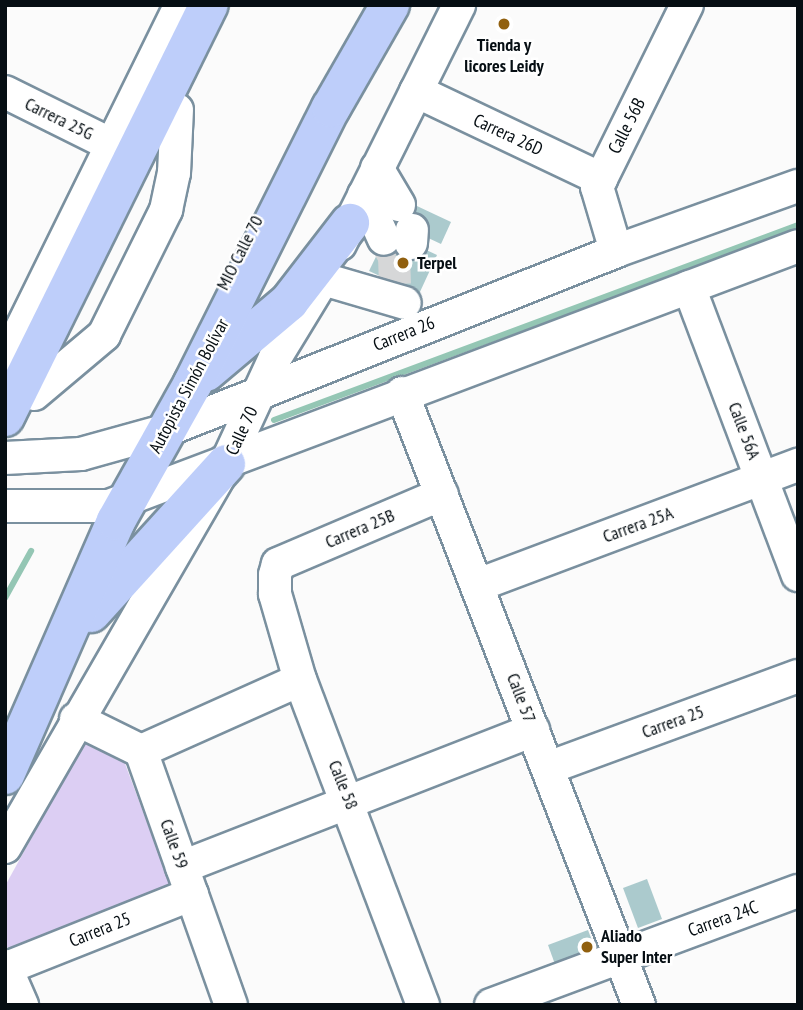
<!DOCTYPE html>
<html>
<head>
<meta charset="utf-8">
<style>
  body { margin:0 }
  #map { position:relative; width:803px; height:1010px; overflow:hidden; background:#fbfbfb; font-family:"PT Sans Narrow",sans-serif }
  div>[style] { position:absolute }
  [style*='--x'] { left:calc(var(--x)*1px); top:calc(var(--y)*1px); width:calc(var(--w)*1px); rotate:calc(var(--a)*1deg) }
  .green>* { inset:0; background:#dccef3 }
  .stream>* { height:6px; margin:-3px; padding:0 3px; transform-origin:3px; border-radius:3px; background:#94c6b4 }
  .building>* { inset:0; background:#abcacd }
  .minor-tunnel>* { height:32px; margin-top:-16px; transform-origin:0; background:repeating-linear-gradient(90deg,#d6d7d8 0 32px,transparent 0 48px) }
  .roads { filter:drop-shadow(2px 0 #7a909f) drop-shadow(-2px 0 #7a909f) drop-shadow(0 2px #7a909f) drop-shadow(0 -2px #7a909f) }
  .minor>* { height:32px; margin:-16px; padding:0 16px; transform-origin:16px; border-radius:16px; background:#fff }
  .highway>* { height:38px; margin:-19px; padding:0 19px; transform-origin:19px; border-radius:19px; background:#becefa }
  .dots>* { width:19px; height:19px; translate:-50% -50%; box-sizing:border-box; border:4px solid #fff; border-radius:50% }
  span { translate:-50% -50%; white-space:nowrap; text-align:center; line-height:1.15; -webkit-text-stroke:5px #fff; paint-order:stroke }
  .poi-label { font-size:18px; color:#060e13; font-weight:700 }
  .left { translate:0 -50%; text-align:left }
  .street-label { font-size:18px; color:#060e13 }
  .frame { position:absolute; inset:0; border:7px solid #060e13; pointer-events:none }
</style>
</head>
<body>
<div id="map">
  <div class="green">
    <i style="clip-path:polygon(85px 741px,113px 749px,124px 761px,171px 886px,11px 949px,5px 946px,5px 886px)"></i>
  </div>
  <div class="stream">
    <i style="--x:274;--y:420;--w:559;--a:-20.41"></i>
    <i style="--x:5;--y:598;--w:54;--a:-61"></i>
  </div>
  <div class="building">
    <i style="clip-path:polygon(402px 199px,451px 222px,441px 244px,392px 221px)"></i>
    <i style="clip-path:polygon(388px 232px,437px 255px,419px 294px,369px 271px)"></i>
    <i style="clip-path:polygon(647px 879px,662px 919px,638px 928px,623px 888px)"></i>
    <i style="clip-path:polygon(588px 930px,596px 951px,556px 967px,548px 945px)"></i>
  </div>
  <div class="minor-tunnel">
    <i style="--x:384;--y:239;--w:20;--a:60"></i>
    <i style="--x:394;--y:256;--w:28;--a:88"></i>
  </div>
  <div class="roads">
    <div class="minor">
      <i style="--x:416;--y:91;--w:205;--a:25.4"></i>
      <i style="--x:5;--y:92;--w:119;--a:26.4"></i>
      <i style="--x:377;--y:168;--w:43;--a:59.3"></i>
      <i style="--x:364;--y:195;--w:48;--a:65.6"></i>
      <i style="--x:411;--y:243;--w:13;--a:-86"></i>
      <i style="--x:340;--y:244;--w:267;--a:-63.5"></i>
      <i style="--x:616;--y:251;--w:67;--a:-106.5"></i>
      <i style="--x:597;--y:187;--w:203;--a:-63.7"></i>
      <i style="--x:323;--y:279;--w:85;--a:16.3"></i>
      <i style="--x:689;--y:287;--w:308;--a:69.3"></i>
      <i style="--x:5;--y:362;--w:398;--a:-63.8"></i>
      <i style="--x:402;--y:393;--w:656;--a:68.83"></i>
      <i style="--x:34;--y:394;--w:92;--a:-40.1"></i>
      <i style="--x:104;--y:335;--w:140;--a:-63.6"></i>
      <i style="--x:166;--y:210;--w:38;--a:-78"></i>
      <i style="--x:174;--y:173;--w:63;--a:-87.3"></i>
      <i style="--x:5;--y:458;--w:76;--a:-3"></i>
      <i style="--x:81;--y:454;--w:89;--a:-15.6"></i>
      <i style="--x:167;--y:430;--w:483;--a:-21.7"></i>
      <i style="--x:616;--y:251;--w:193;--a:-19.7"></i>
      <i style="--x:5;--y:506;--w:104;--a:0"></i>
      <i style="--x:109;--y:506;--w:736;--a:-20.67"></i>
      <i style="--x:478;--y:585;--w:342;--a:-20.6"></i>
      <i style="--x:76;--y:719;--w:72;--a:26.2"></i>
      <i style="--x:141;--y:751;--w:269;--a:70.5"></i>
      <i style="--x:141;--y:751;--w:174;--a:-24.1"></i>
      <i style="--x:548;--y:768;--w:266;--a:-20.2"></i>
      <i style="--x:5;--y:847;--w:442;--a:-60"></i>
      <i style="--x:226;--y:464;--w:117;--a:-65.2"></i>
      <i style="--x:275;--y:358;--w:87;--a:-58.7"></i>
      <i style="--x:182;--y:867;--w:377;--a:-21.3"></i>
      <i style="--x:5;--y:966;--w:43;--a:66.4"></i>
      <i style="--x:9;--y:967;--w:197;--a:-21.7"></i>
      <i style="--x:423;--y:1005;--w:347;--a:-110.7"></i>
      <i style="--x:300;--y:680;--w:90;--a:-106.2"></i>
      <i style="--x:275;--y:594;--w:19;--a:-90"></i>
      <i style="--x:275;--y:575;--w:11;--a:-75"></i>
      <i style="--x:278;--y:564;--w:178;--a:-23.1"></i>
      <i style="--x:491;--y:1005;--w:327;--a:-20.4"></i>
    </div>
    <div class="highway">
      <i style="--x:206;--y:372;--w:109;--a:-40.1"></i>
      <i style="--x:289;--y:302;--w:100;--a:-52.3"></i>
      <i style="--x:5;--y:417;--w:460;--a:-63.7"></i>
      <i style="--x:91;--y:613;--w:201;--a:-47.8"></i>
      <i style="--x:5;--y:775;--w:277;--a:-66.4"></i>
      <i style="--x:116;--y:521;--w:158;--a:-60.8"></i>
      <i style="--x:193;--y:383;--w:308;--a:-63.4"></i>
      <i style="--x:331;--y:108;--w:119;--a:-60.2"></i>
    </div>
  </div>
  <div class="dots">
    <i style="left:504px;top:24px;background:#91600f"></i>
    <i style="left:403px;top:263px;background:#91600f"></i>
    <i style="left:587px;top:947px;background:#91600f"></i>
  </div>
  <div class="poi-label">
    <span style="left:504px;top:56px">Tienda y<br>licores Leidy</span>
    <span class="left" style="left:417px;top:263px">Terpel</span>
    <span class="left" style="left:601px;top:947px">Aliado<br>Super Inter</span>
  </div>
  <div class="street-label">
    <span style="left:59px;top:119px;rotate:26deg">Carrera 25G</span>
    <span style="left:627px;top:126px;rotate:-63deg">Calle 56B</span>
    <span style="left:508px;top:135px;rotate:25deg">Carrera 26D</span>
    <span style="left:240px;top:253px;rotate:-63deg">MIO Calle 70</span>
    <span style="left:404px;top:334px;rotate:-22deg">Carrera 26</span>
    <span style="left:189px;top:386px;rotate:-62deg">Autopista Simón Bolívar</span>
    <span style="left:242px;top:431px;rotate:-65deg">Calle 70</span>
    <span style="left:744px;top:431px;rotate:69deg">Calle 56A</span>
    <span style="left:638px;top:525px;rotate:-20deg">Carrera 25A</span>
    <span style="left:360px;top:529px;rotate:-23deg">Carrera 25B</span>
    <span style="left:521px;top:698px;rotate:69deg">Calle 57</span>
    <span style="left:673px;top:722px;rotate:-20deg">Carrera 25</span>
    <span style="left:343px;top:785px;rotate:68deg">Calle 58</span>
    <span style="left:174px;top:844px;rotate:70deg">Calle 59</span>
    <span style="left:723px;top:919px;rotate:-20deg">Carrera 24C</span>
    <span style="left:100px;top:930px;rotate:-22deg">Carrera 25</span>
  </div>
  <div class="frame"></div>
</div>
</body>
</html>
